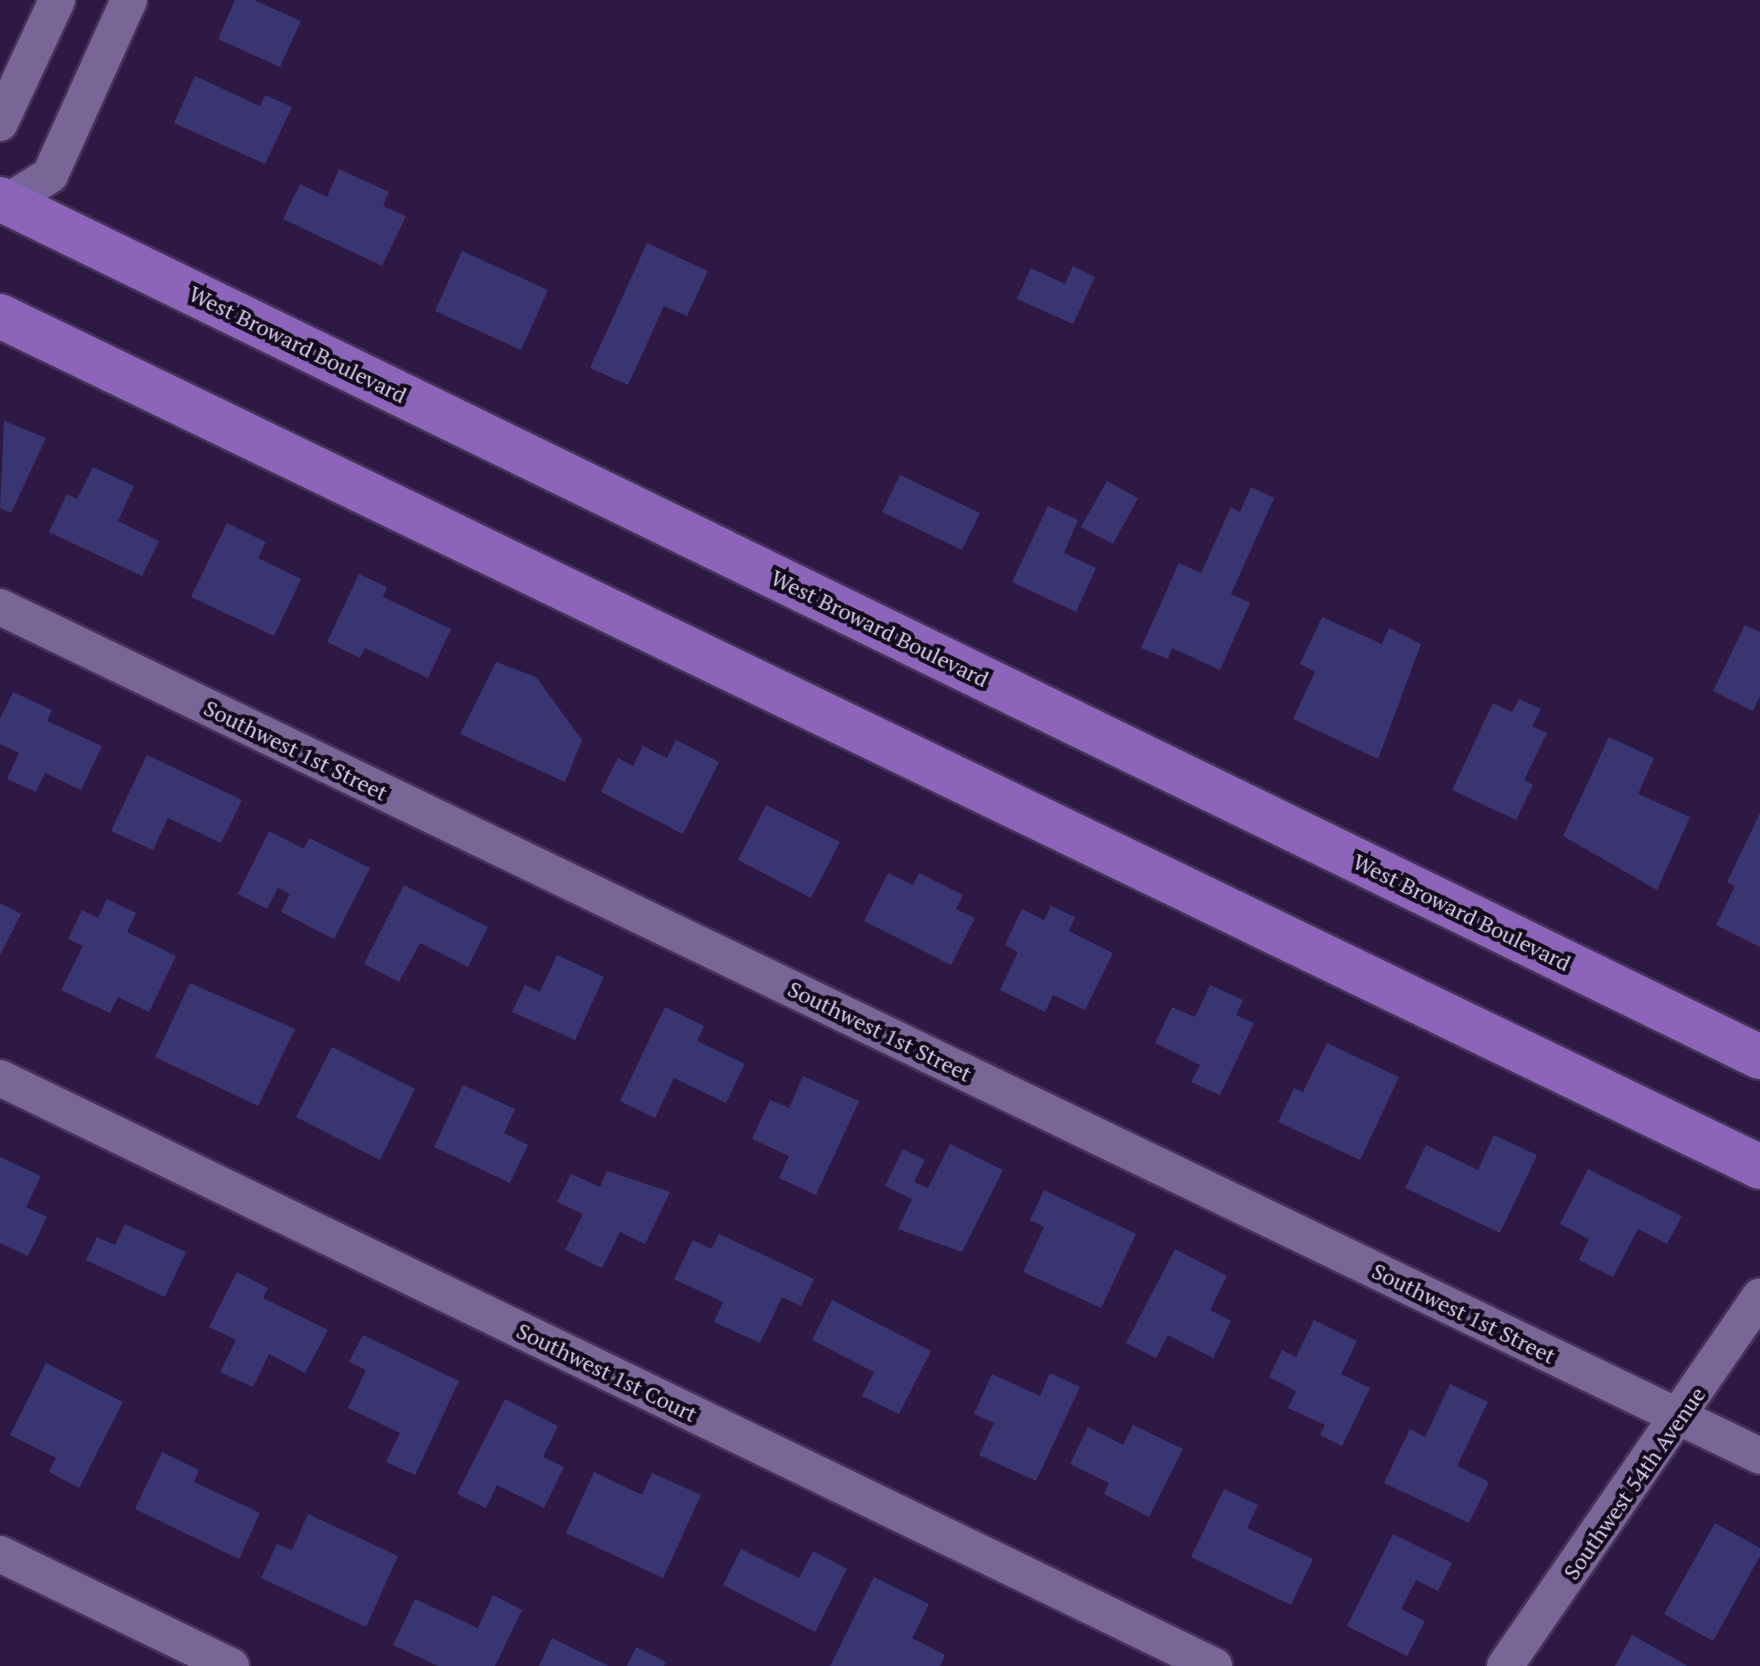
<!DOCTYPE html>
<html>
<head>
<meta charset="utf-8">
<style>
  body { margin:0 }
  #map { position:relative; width:1760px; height:1666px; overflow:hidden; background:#2e1945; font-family:"PT Serif",serif }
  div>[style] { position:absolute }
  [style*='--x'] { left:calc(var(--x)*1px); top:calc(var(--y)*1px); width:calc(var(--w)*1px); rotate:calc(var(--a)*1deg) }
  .building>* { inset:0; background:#393571 }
  .roads { filter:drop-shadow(2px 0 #453258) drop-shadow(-2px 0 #453258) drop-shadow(0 2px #453258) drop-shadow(0 -2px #453258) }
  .minor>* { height:36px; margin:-18px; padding:0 18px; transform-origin:18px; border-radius:18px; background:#7a6597 }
  .major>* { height:44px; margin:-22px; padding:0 22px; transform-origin:22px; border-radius:22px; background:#8c65ba }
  span { translate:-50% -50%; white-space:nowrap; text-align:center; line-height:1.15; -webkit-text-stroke:8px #12091c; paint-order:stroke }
  .street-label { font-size:22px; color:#d9ceeb }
</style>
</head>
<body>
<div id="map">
  <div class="building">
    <i style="clip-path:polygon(235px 0,254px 0,301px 21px,280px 67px,218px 39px)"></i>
    <i style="clip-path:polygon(195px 76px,260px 106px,265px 95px,292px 107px,265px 164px,174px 123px)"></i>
    <i style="clip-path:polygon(339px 169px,389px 192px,383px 206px,406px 216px,382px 266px,283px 219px,300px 184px,327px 197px)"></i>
    <i style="clip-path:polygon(647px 243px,708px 271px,687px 316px,664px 306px,628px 385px,590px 368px)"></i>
    <i style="clip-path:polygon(462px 251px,548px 290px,521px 350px,435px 311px)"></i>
    <i style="clip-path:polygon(1073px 266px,1095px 277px,1073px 324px,1017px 299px,1031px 268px,1065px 284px)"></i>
    <i style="clip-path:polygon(4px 421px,46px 438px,11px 513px,0 508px)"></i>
    <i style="clip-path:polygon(93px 467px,134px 486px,118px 521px,159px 541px,142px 576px,49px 532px,67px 494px,77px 499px)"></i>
    <i style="clip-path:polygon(900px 475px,980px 513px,962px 550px,882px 512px)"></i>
    <i style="clip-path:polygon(1107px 481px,1138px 498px,1113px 544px,1081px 527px)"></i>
    <i style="clip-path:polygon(1251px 487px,1274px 498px,1231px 594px,1250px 603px,1220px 670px,1172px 648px,1168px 659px,1141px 648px,1179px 563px,1201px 573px,1231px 507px,1240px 512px)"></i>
    <i style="clip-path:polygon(1048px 506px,1078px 520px,1064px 553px,1096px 568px,1076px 612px,1012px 582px)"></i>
    <i style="clip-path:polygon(227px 523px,266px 542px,258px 558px,301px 579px,274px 636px,191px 597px)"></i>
    <i style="clip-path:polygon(359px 574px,387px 587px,383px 597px,451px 629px,428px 678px,365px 648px,360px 658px,327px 642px)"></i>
    <i style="clip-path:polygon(1322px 617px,1382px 644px,1389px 628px,1421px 644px,1378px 759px,1293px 719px,1315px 672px,1300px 664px)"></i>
    <i style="clip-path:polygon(1745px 625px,1760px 632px,1760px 696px,1753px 711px,1713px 691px)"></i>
    <i style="clip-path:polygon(496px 662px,536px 677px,582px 740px,565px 782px,460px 734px)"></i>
    <i style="clip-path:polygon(13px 692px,52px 710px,47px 721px,102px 746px,81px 790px,45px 773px,36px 792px,7px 779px,19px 753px,0 744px,0 719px)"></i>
    <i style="clip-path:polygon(1519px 699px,1541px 709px,1532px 726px,1547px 733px,1524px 780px,1533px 785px,1516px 820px,1452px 790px,1493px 703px,1512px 712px)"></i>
    <i style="clip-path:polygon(1609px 737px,1654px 758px,1638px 794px,1690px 817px,1657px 890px,1563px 836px)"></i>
    <i style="clip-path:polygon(676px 740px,719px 762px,683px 834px,601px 792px,618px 758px,633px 766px,643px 746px,667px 758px)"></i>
    <i style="clip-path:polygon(147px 755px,242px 800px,221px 843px,168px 818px,153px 850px,111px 831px)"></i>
    <i style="clip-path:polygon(766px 805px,840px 842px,811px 898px,738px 860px)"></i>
    <i style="clip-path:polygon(1760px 813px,1760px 947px,1716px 925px,1735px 886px,1727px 882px)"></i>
    <i style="clip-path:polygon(269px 831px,304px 849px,309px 838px,370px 868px,334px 939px,281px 912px,290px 894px,278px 888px,267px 909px,238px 894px)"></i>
    <i style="clip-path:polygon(888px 873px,913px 885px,919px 873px,963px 895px,956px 909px,975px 918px,951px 965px,864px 921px)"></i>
    <i style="clip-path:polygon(404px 885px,488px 927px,468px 967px,420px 943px,399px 982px,364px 964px)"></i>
    <i style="clip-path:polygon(107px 899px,136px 913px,127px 932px,176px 956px,149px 1012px,118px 997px,110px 1013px,61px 990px,83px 946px,68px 939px,82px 910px,98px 918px)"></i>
    <i style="clip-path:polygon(0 903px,21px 914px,0 955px)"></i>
    <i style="clip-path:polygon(1051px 906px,1075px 917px,1069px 931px,1113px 953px,1085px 1010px,1053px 995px,1045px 1012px,1000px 990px,1018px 952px,1005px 945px,1022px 909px,1044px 920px)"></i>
    <i style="clip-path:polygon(557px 955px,604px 977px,575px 1040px,512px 1012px,525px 985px,540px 992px)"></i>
    <i style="clip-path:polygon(190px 983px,295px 1029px,258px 1106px,155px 1057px)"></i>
    <i style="clip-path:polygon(1210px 985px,1243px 1000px,1236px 1015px,1254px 1023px,1220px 1095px,1191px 1082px,1200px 1065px,1155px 1043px,1172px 1007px,1195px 1017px)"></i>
    <i style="clip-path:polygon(665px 1007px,704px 1026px,697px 1041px,745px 1064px,726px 1103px,674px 1078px,655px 1118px,620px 1101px)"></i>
    <i style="clip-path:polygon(1327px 1043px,1399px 1077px,1360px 1160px,1278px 1122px,1294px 1088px,1303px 1092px)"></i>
    <i style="clip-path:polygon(332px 1047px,415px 1089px,380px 1160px,296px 1117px)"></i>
    <i style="clip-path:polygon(803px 1076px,859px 1101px,816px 1195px,779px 1178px,789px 1156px,752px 1139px,770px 1100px,789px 1108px)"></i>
    <i style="clip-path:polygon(463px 1085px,515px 1109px,504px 1133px,528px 1145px,510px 1183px,434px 1147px)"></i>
    <i style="clip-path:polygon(1494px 1135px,1537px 1155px,1500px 1233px,1405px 1188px,1426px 1145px,1478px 1170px)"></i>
    <i style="clip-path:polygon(950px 1144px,1003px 1170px,962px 1252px,898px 1229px,912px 1199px,885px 1186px,903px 1149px,925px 1160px,914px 1182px,928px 1188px)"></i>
    <i style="clip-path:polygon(0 1157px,41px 1176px,26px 1207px,47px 1217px,28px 1256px,0 1243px)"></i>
    <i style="clip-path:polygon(1588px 1169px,1682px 1216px,1667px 1244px,1638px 1229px,1613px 1277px,1579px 1260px,1589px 1239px,1560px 1224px)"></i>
    <i style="clip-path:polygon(607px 1171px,670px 1192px,645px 1244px,620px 1232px,602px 1268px,565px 1250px,583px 1214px,557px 1202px,571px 1174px,600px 1187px)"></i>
    <i style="clip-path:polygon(1044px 1190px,1136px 1234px,1101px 1308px,1023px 1272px,1044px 1227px,1030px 1220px)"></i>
    <i style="clip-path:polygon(125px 1224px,186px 1252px,165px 1297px,86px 1260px,97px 1237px,115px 1245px)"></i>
    <i style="clip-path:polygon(719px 1234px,814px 1279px,801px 1306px,782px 1297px,760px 1343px,714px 1322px,723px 1302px,674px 1279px,693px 1240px,711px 1249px)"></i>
    <i style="clip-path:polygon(1175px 1249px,1227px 1276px,1210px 1310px,1231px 1321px,1213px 1358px,1168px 1335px,1156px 1358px,1126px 1343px)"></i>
    <i style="clip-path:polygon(237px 1272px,268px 1288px,263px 1298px,328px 1330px,305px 1373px,269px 1354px,253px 1387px,220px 1372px,236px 1340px,209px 1327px)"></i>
    <i style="clip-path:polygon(832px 1300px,931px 1351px,899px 1414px,862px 1396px,874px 1372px,812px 1340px)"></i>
    <i style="clip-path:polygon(1314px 1320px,1357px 1341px,1341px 1374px,1370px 1388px,1342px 1446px,1320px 1435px,1325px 1425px,1288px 1408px,1296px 1391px,1269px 1377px,1282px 1350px,1296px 1357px)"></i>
    <i style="clip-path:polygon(363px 1335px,459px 1381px,415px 1475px,386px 1462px,400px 1433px,348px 1408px,366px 1370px,349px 1362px)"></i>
    <i style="clip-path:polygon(46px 1363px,123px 1402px,79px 1488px,49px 1472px,56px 1458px,10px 1435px)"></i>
    <i style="clip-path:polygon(1050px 1373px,1080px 1387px,1036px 1481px,979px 1455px,994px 1423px,974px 1414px,992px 1374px,1040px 1396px)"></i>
    <i style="clip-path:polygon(1450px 1384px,1488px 1402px,1457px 1466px,1489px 1482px,1469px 1523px,1384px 1483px,1410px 1429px,1425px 1437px)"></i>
    <i style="clip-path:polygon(505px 1399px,558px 1426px,543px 1457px,564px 1467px,544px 1508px,497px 1485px,486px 1508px,457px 1494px)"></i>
    <i style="clip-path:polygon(1133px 1425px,1183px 1449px,1149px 1517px,1104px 1494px,1109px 1483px,1070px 1464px,1088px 1427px,1123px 1445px)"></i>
    <i style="clip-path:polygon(162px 1452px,199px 1470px,194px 1482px,260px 1513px,239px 1559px,135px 1509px)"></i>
    <i style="clip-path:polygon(594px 1472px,642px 1495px,652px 1473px,701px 1495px,663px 1578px,566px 1533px)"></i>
    <i style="clip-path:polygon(1224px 1489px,1258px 1505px,1247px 1528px,1313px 1559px,1291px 1605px,1191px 1557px)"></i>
    <i style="clip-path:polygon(308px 1514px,398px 1556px,366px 1627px,261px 1578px,277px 1544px,292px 1550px)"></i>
    <i style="clip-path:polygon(1715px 1523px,1760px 1548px,1760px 1556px,1713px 1641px,1664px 1614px)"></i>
    <i style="clip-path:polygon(1393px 1534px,1452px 1563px,1438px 1591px,1416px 1580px,1401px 1609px,1425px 1621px,1407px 1656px,1347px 1626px)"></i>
    <i style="clip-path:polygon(741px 1549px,799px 1578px,813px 1551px,847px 1569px,815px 1632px,723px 1585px)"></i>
    <i style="clip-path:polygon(874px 1577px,929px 1604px,912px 1638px,945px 1655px,940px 1666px,830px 1666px)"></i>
    <i style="clip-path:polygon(493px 1595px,522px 1610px,495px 1666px,438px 1666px,393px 1645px,415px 1599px,478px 1628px)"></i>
    <i style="clip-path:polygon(1632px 1635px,1688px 1666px,1615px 1666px)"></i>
    <i style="clip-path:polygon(552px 1638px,609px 1666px,539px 1666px)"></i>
    <i style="clip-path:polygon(636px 1647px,666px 1662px,664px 1666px,627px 1666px)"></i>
  </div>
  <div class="roads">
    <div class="minor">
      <i style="--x:0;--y:123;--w:136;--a:-65.1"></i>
      <i style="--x:7;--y:202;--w:51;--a:-32.1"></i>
      <i style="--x:50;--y:175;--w:192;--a:-65.7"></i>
      <i style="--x:0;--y:607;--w:1954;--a:25.75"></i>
      <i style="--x:0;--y:1078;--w:1349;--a:25.84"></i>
      <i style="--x:0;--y:1554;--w:257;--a:25.9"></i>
      <i style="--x:1505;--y:1666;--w:449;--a:-55.4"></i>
    </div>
    <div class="major">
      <i style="--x:0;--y:199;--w:1958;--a:25.99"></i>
      <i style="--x:0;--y:316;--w:1955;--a:25.8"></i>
    </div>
  </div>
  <div class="street-label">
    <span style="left:298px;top:344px;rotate:26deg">West Broward Boulevard</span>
    <span style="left:880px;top:628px;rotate:26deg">West Broward Boulevard</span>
    <span style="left:296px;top:750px;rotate:26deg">Southwest 1st Street</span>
    <span style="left:1462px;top:912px;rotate:26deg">West Broward Boulevard</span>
    <span style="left:880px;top:1031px;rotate:26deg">Southwest 1st Street</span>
    <span style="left:1464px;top:1313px;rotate:26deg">Southwest 1st Street</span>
    <span style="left:607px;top:1372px;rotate:26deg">Southwest 1st Court</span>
    <span style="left:1634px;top:1483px;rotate:-55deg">Southwest 54th Avenue</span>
  </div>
</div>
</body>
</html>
